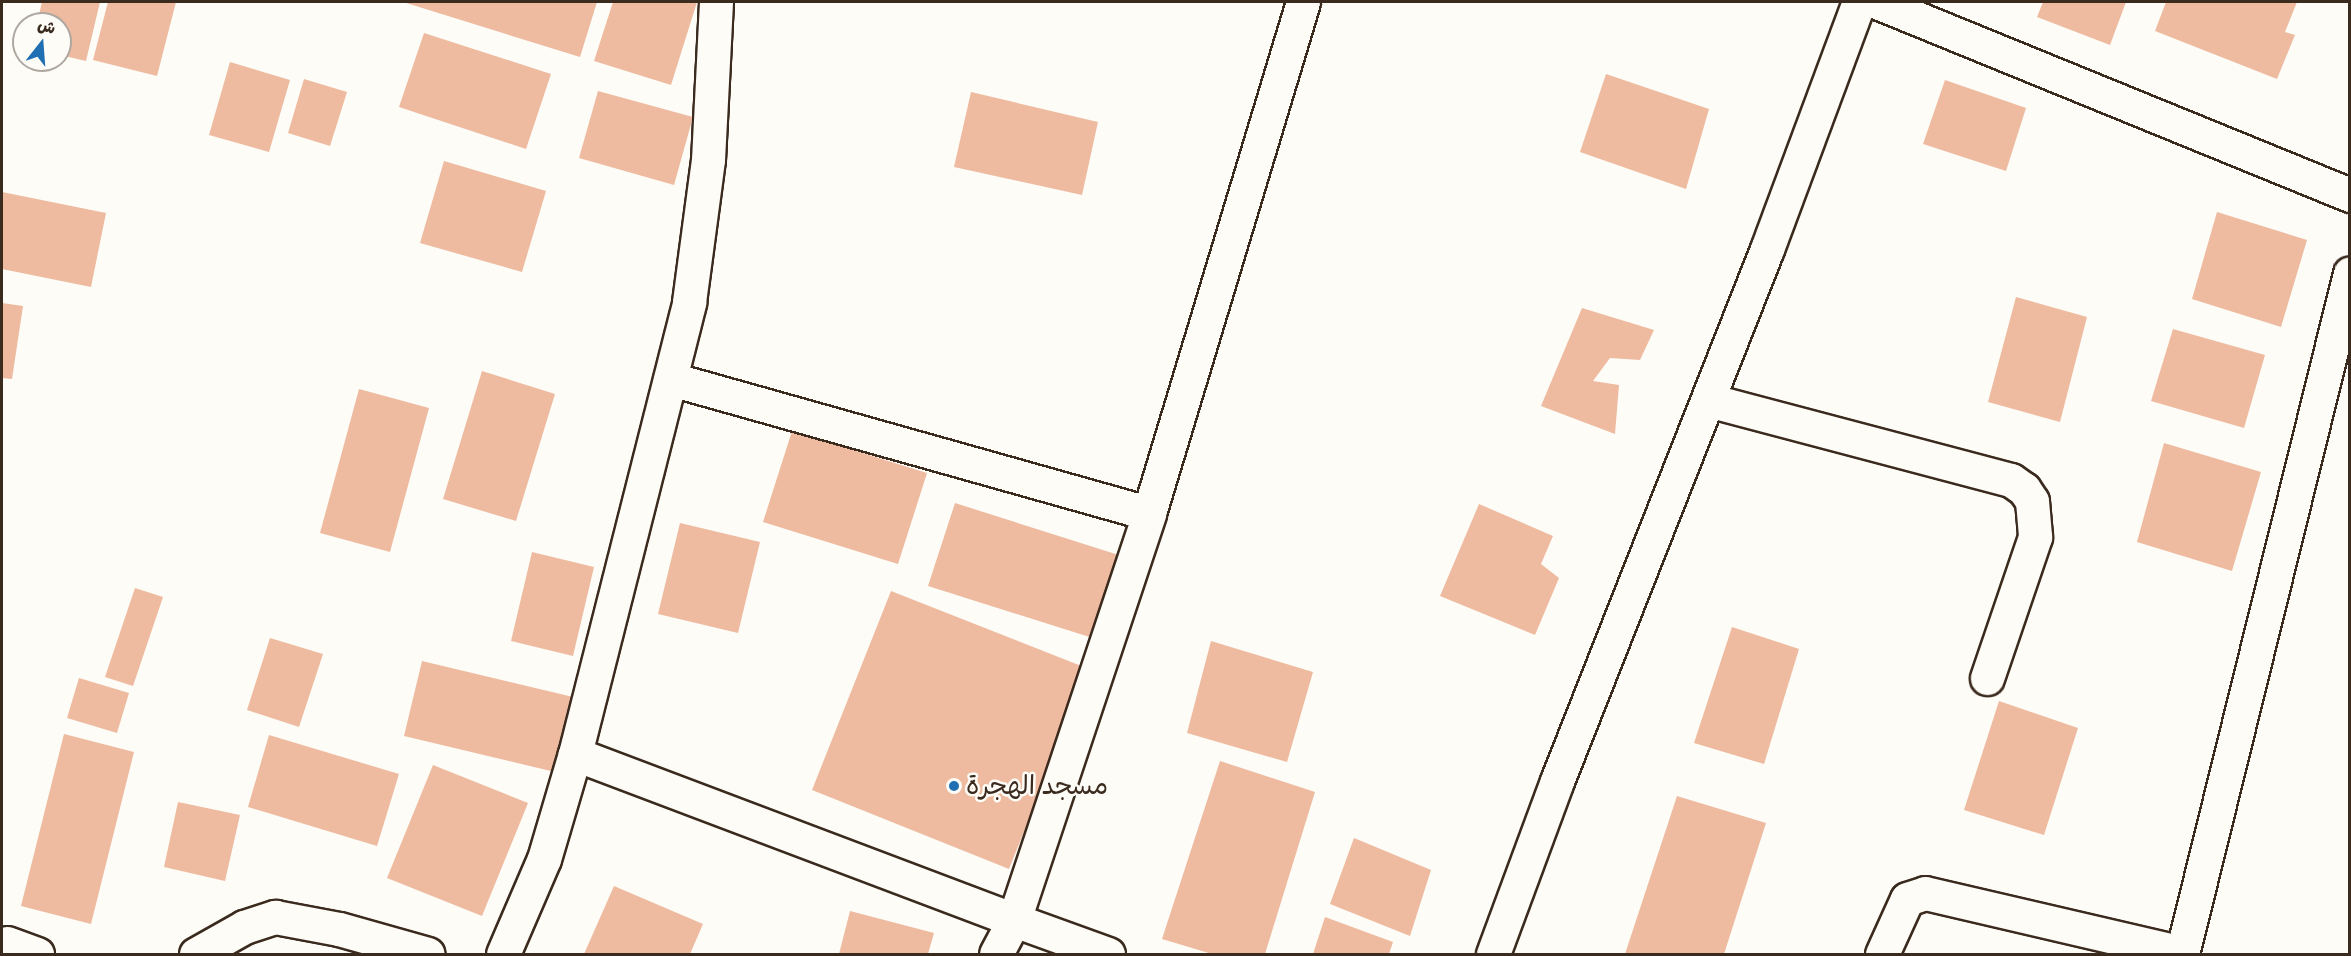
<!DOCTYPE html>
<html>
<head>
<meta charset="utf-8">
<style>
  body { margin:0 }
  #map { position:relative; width:2351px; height:956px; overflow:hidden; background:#fdfcf7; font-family:Caveat,"Playpen Sans Arabic",sans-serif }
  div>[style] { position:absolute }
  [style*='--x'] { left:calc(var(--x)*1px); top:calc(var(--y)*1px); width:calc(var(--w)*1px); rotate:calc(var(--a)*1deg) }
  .building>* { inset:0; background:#eebba0 }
  .roads { filter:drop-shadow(2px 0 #3b2a1e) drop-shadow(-2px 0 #3b2a1e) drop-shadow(0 2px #3b2a1e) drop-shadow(0 -2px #3b2a1e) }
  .minor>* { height:33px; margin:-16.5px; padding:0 16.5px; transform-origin:16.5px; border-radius:16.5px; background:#fdfcf7 }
  .dots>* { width:16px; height:16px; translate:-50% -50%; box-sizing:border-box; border:3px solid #fdfcf7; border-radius:50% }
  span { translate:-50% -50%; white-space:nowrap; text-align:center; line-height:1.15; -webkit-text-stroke:5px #fdfcf7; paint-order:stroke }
  .poi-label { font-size:26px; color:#3b2a1e }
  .left { translate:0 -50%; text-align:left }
  .frame { position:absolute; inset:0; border:3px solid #3b2a1e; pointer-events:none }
  .north { position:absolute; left:12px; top:12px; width:60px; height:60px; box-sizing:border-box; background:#fdfcf7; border:2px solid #afa8a0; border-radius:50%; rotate:17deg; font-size:16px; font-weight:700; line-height:24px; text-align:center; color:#3b2a1e }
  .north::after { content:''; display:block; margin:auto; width:21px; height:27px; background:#1f6fb2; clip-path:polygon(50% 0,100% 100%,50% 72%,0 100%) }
</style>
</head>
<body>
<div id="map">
  <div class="building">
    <i style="clip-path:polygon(42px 2px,100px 2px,86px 61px,60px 55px,60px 24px,37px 24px)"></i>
    <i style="clip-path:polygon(108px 2px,176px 2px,157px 76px,93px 60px)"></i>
    <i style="clip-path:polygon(403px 2px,597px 2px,580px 57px)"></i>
    <i style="clip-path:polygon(613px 2px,697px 2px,671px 85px,594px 61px)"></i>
    <i style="clip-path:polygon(2043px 2px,2126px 2px,2110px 45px,2037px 17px)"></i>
    <i style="clip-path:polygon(2166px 2px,2297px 2px,2285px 32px,2295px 35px,2277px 79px,2155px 31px)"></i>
    <i style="clip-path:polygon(424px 33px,551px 74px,526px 149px,399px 107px)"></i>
    <i style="clip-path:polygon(230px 62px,290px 80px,269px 152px,209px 135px)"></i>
    <i style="clip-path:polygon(1606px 74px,1709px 109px,1686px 189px,1580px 152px)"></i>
    <i style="clip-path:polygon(304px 79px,347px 92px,330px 146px,288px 133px)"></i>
    <i style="clip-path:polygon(1945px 80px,2026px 108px,2006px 171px,1923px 144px)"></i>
    <i style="clip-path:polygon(598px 91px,693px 117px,674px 185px,579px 158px)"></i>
    <i style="clip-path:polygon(971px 92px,1098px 122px,1082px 195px,954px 167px)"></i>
    <i style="clip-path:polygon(444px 161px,546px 191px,522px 272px,420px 243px)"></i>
    <i style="clip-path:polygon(2px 192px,106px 213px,91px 287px,2px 269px)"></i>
    <i style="clip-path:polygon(2217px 212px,2307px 240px,2281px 327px,2192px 299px)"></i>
    <i style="clip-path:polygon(2016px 297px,2087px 317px,2060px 422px,1988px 402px)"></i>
    <i style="clip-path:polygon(2px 303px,23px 306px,12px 379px,2px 378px)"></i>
    <i style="clip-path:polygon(1582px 308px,1654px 330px,1640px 360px,1610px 358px,1593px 381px,1619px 385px,1615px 434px,1541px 406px)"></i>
    <i style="clip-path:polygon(2173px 329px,2265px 355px,2244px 428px,2151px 401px)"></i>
    <i style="clip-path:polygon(482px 371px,555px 394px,516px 521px,443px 499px)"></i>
    <i style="clip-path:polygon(359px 389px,429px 408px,390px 552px,320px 533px)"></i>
    <i style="clip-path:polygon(792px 431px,927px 473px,898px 564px,763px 522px)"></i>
    <i style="clip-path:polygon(2164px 443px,2261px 472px,2232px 571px,2137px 542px)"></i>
    <i style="clip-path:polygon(955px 503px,1125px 557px,1099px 640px,928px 586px)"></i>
    <i style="clip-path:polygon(1479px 504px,1553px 536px,1541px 564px,1559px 578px,1535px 635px,1440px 596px)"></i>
    <i style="clip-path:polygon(680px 523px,760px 542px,738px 633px,658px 614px)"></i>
    <i style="clip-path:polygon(532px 552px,594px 567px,573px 656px,511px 641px)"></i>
    <i style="clip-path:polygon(135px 588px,163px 597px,133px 686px,105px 677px)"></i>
    <i style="clip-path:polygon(891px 591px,1089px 669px,1009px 869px,812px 790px)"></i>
    <i style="clip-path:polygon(1732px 627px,1799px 649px,1764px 764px,1694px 743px)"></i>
    <i style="clip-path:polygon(270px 638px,323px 654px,299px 727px,247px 710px)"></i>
    <i style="clip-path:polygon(1211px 641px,1313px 672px,1287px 762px,1187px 733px)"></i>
    <i style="clip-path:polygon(422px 661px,573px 697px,555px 772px,404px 736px)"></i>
    <i style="clip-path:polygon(79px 678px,129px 693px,117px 733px,67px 718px)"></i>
    <i style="clip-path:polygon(1999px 701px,2078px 728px,2044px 835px,1964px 810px)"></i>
    <i style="clip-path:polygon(64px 734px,134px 752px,91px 924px,21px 906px)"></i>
    <i style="clip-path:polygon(269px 735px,399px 774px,377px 846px,248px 807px)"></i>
    <i style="clip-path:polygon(1220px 761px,1315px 792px,1265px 954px,1212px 954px,1162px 939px)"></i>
    <i style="clip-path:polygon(433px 765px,528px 803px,482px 916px,387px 878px)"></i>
    <i style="clip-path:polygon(1677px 796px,1766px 823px,1724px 954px,1625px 954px)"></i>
    <i style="clip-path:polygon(178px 802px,240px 815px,225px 881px,164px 867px)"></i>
    <i style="clip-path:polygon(1354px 838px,1431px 870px,1410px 936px,1330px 904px)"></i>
    <i style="clip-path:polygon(614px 886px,703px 924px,690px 954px,584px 954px)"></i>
    <i style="clip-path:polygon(850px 911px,934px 933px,928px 954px,839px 954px)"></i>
    <i style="clip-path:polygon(1325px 917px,1393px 942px,1389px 954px,1313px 954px)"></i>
  </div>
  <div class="roads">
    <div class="minor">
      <i style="--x:1877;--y:2;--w:511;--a:22.2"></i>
      <i style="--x:671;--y:379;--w:496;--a:15.7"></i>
      <i style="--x:1708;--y:400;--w:313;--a:14.8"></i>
      <i style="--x:2011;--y:480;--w:16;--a:35"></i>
      <i style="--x:2024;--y:489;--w:14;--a:56"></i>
      <i style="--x:2032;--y:501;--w:36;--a:85"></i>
      <i style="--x:2035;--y:537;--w:149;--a:108.8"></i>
      <i style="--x:575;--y:754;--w:469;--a:20.7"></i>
      <i style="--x:1014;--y:920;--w:38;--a:118"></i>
      <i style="--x:7;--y:943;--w:32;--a:20"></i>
      <i style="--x:196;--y:954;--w:55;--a:-29.4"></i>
      <i style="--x:244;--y:927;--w:33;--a:-18"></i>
      <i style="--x:275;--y:917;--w:65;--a:10.6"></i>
      <i style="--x:339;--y:929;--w:92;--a:15.7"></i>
      <i style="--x:503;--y:954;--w:103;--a:-66.7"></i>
      <i style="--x:544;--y:859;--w:109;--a:-73.6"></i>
      <i style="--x:575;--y:754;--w:466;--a:-75.8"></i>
      <i style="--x:689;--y:302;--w:143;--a:-82.4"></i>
      <i style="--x:708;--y:160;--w:158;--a:-87.1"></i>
      <i style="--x:1108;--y:954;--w:100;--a:-160.1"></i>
      <i style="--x:1014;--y:920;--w:429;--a:-71.6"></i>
      <i style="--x:1149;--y:513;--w:534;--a:-73.23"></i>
      <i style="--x:1493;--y:954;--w:184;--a:-69.7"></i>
      <i style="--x:1557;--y:781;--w:572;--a:-68.46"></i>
      <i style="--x:1767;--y:249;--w:264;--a:-69.6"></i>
      <i style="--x:1882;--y:954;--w:60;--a:-65.6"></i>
      <i style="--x:1907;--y:899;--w:19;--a:-18"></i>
      <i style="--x:1925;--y:893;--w:265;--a:13.1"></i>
      <i style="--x:2182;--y:954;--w:701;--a:-76.14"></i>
    </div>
  </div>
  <div class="dots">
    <i style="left:954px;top:786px;background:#1f6fb2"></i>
  </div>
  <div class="poi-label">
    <span class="left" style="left:966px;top:786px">مسجد الهجرة</span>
  </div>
  <div class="frame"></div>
  <div class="north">ش</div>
</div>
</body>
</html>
